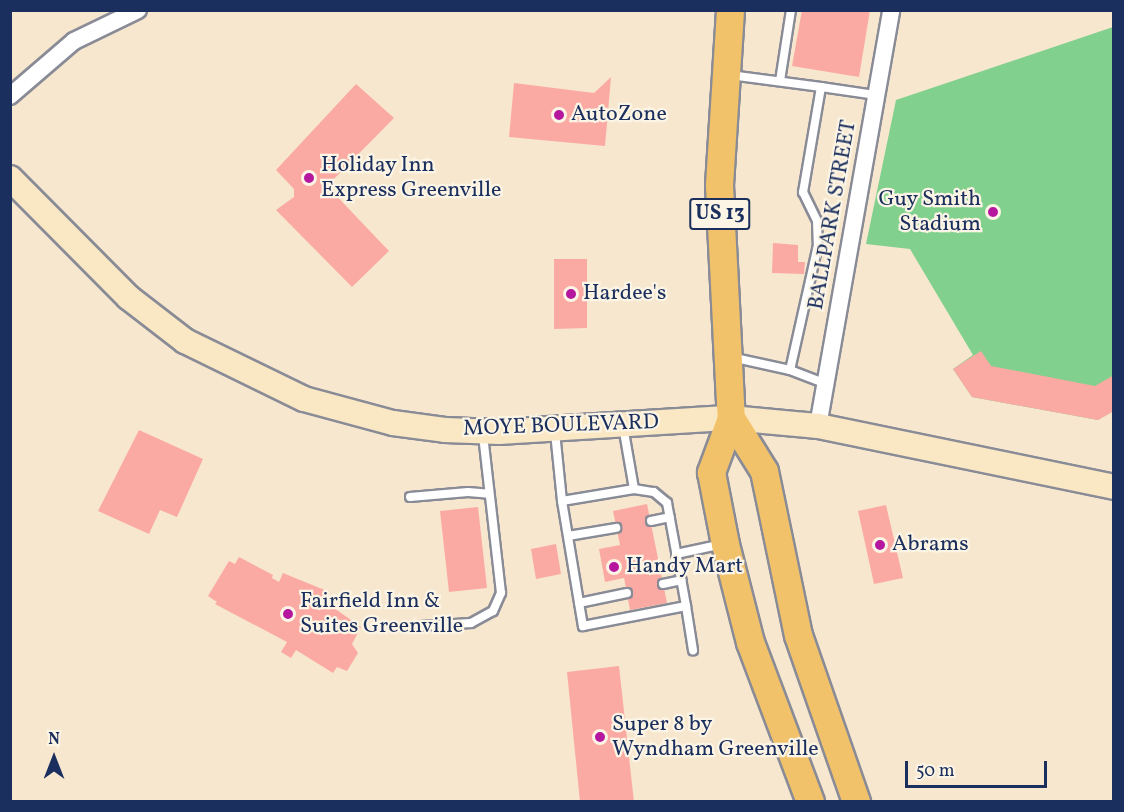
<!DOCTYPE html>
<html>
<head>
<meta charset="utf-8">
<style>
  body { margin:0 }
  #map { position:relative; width:1124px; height:812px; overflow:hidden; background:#f7e7cf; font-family:Vollkorn,serif }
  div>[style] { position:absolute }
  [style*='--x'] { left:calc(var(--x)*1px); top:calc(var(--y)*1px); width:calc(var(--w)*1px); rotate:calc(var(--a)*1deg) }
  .green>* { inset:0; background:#82d08e }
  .building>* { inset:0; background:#fbaaa3 }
  .roads { filter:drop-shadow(2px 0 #898b96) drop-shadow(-2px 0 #898b96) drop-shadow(0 2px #898b96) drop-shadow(0 -2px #898b96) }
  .lane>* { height:8px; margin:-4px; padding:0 4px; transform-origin:4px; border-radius:4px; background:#fff }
  .street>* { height:16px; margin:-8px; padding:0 8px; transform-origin:8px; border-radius:8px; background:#fff }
  .secondary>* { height:24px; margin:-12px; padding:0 12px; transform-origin:12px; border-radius:12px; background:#fae7c3 }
  .primary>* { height:27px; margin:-13.5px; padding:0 13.5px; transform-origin:13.5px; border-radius:13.5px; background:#f2c26a }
  .dots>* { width:16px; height:16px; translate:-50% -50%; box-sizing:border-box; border:3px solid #fcf5e5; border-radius:50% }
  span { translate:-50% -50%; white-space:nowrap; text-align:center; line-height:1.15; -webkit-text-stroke:4.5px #fcf5e5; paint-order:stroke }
  .shield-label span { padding:2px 4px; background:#fcf5e5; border:2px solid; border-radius:4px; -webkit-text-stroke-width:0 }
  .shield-label { font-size:21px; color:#1b2f5e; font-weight:700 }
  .poi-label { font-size:22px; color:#1b2f5e }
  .left { translate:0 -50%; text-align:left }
  .right { translate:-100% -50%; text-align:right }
  .street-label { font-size:22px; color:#1b2f5e }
  .frame { position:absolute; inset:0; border:12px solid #1b2f5e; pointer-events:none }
  .north { position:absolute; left:24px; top:728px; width:60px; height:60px; -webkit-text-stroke:4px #fcf5e5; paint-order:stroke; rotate:0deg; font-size:16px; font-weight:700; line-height:24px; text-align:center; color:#1b2f5e }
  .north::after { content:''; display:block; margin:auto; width:21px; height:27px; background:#1b2f5e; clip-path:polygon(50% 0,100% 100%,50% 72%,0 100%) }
  .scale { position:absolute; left:905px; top:761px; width:142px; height:27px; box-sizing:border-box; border:3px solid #1b2f5e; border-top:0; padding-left:8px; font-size:18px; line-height:21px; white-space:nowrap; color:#1b2f5e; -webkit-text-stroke:4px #fcf5e5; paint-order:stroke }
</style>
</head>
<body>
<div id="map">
  <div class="green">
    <i style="clip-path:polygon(1113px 27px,1113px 411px,1098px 420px,972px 397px,953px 369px,973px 355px,910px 249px,866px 244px,896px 100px)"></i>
  </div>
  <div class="building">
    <i style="clip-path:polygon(802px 10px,870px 10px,859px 77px,792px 66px)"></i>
    <i style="clip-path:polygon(611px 77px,605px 146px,509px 137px,514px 83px,594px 93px)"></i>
    <i style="clip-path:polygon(356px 84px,394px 118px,327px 186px,389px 251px,352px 287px,276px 210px,294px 197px,294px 189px,276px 170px)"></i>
    <i style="clip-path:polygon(773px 243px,798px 245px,798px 262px,805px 262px,804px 274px,772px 273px)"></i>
    <i style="clip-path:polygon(554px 259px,587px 259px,587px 328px,554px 329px)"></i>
    <i style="clip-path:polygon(981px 351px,991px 366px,1095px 386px,1114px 375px,1114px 411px,1098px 420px,972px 397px,953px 369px)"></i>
    <i style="clip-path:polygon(139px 430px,203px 459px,177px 517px,160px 510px,149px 534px,98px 511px)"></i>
    <i style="clip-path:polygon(647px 504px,667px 603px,630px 610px,624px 578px,605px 582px,599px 549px,620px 545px,613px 511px)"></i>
    <i style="clip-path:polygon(886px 505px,903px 578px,874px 584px,858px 511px)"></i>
    <i style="clip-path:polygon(478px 507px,487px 588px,449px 592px,440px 511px)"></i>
    <i style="clip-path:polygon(556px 544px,561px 574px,536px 579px,531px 549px)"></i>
    <i style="clip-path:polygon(239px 557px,273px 575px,272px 578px,279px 582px,283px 573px,327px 591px,321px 603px,330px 609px,331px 606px,361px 627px,352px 644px,358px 653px,347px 671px,337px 667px,333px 673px,296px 650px,291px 658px,281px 652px,287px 642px,215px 604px,217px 602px,208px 596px,229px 561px,235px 564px)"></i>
    <i style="clip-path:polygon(619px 666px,634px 802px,580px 802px,567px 672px)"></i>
  </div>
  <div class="roads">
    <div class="lane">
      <i style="--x:730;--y:75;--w:92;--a:7.5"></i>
      <i style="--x:821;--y:87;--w:107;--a:99.7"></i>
      <i style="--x:803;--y:192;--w:32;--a:64"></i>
      <i style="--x:817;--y:221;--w:24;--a:88"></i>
      <i style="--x:818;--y:245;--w:128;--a:102.6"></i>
      <i style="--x:790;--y:370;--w:60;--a:-167.6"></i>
      <i style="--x:780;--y:81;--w:72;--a:-81.2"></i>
      <i style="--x:821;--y:87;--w:56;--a:8.3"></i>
      <i style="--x:790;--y:370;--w:39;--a:21"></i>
      <i style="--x:555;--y:432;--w:69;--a:84.2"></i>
      <i style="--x:562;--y:501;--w:73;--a:-9.5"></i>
      <i style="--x:634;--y:489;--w:64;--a:-99.9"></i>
      <i style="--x:634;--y:489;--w:20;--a:9"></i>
      <i style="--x:654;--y:492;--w:17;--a:40"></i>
      <i style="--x:667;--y:503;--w:105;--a:79.5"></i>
      <i style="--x:410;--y:497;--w:58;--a:-4.9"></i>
      <i style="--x:468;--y:492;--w:21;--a:5"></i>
      <i style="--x:562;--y:501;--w:127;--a:80.5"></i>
      <i style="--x:583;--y:626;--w:105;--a:-11"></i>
      <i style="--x:686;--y:606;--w:45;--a:81"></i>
      <i style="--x:651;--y:521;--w:19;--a:-12"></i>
      <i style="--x:568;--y:536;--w:49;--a:-9.5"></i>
      <i style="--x:676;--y:554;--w:48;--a:-12"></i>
      <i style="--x:663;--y:584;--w:19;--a:-12"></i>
      <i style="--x:579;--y:603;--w:49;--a:-11.8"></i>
      <i style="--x:420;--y:626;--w:51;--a:-3.4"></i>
      <i style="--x:471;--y:623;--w:25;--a:-29"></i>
      <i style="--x:493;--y:611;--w:20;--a:-66"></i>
      <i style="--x:501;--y:593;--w:159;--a:-96.5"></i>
    </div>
    <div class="street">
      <i style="--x:10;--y:96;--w:84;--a:-40.7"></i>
      <i style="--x:74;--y:41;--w:71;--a:-25.8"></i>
      <i style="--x:818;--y:426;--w:422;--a:-80"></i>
    </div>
    <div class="secondary">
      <i style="--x:10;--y:178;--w:168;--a:45.2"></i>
      <i style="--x:128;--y:297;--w:72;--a:37.7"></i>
      <i style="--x:185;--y:341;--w:132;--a:26"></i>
      <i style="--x:304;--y:399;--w:92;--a:15.1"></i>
      <i style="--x:393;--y:423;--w:52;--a:7.7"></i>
      <i style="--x:445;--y:430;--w:54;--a:2.1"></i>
      <i style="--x:499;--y:432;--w:232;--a:-3.5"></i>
      <i style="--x:731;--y:418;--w:87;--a:5.3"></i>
      <i style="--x:818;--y:426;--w:302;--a:11.6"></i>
    </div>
    <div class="primary">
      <i style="--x:730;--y:10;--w:175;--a:93.6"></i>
      <i style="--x:719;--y:185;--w:233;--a:87.1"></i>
      <i style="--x:731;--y:418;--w:58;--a:110.3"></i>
      <i style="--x:711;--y:472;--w:73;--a:79"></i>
      <i style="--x:725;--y:544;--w:101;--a:75.7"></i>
      <i style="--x:750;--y:642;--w:171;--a:69.4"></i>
      <i style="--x:731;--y:418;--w:62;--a:58.1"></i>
      <i style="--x:764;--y:471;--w:167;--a:78.3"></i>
      <i style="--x:798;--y:635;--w:177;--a:70.8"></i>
    </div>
  </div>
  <div class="dots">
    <i style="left:559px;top:115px;background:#b5179e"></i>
    <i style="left:309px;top:178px;background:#b5179e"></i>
    <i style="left:993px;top:212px;background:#b5179e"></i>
    <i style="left:571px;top:294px;background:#b5179e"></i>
    <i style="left:880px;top:545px;background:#b5179e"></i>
    <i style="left:614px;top:567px;background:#b5179e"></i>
    <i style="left:288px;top:614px;background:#b5179e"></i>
    <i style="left:600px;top:737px;background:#b5179e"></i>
  </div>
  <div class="shield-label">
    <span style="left:720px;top:214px">US 13</span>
  </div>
  <div class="poi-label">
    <span class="left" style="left:571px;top:115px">AutoZone</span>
    <span class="left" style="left:321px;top:178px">Holiday Inn<br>Express Greenville</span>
    <span class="right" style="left:981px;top:212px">Guy Smith<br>Stadium</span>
    <span class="left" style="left:583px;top:294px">Hardee's</span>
    <span class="left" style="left:892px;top:545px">Abrams</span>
    <span class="left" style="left:626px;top:567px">Handy Mart</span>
    <span class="left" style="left:300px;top:614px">Fairfield Inn &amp;<br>Suites Greenville</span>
    <span class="left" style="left:612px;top:737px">Super 8 by<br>Wyndham Greenville</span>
  </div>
  <div class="street-label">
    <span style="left:833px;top:215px;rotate:-80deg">BALLPARK STREET</span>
    <span style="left:561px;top:426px;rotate:-2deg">MOYE BOULEVARD</span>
  </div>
  <div class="frame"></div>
  <div class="north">N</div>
  <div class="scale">50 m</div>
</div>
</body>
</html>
